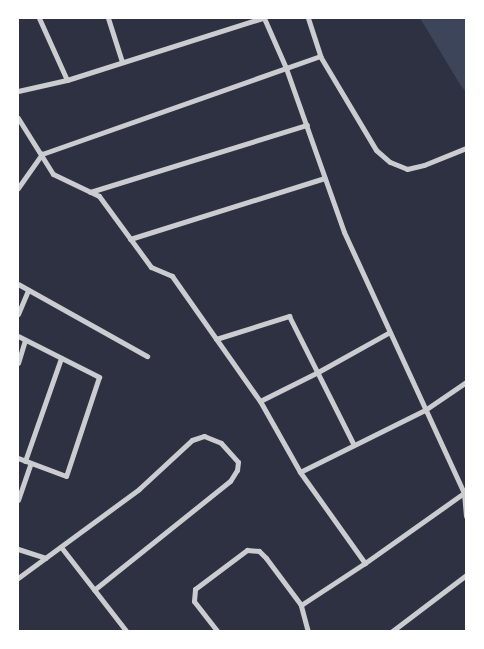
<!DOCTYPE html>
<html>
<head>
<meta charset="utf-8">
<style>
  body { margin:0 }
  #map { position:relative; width:484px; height:649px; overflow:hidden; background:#2d3142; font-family:Signika,sans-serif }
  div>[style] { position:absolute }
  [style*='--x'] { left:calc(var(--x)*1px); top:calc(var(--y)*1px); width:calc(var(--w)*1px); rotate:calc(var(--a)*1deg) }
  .green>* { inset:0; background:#3c4559 }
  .minor>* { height:5px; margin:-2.5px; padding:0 2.5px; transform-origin:2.5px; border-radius:2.5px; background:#caccd0 }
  span { translate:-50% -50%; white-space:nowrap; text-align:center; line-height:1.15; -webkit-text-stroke:5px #fff; paint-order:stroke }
  .frame { position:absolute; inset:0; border:19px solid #fff; pointer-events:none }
</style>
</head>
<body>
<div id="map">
  <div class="green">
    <i style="clip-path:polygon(420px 18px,466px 18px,466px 92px,461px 86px)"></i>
  </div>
  <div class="minor">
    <i style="--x:39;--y:18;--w:68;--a:65.7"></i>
    <i style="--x:108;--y:18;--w:46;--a:72.3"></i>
    <i style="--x:308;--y:18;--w:40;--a:72"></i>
    <i style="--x:320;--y:56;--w:109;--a:59.2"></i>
    <i style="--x:376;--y:150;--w:18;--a:41"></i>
    <i style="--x:390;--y:162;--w:18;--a:22"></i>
    <i style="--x:407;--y:169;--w:17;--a:-13"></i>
    <i style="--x:424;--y:165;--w:45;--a:-22"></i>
    <i style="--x:18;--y:91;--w:50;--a:-12.7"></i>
    <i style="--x:67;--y:80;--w:205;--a:-17.6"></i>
    <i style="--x:18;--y:118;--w:66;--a:58"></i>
    <i style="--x:53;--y:174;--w:51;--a:25.6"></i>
    <i style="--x:99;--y:196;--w:88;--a:53.8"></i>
    <i style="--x:151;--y:267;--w:23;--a:23"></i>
    <i style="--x:172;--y:276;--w:153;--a:54.9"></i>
    <i style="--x:260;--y:401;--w:81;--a:60.6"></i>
    <i style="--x:300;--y:472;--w:112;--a:54.5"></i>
    <i style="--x:365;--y:563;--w:121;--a:-35.3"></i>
    <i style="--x:464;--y:493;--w:287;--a:-114.7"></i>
    <i style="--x:344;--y:232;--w:174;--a:-109.5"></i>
    <i style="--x:286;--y:68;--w:55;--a:-113.7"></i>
    <i style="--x:18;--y:188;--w:42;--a:-54.8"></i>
    <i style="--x:42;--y:154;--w:295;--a:-19.4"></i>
    <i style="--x:90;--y:192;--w:227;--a:-17.2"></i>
    <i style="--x:130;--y:239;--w:204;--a:-17.4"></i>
    <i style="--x:18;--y:284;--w:148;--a:29.2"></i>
    <i style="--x:18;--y:314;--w:26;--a:-67"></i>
    <i style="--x:18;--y:336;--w:91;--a:26.8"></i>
    <i style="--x:99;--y:377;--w:104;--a:108.4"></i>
    <i style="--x:66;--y:476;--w:51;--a:-159.4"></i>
    <i style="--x:216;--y:339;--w:77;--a:-17.5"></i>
    <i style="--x:289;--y:316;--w:144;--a:63.3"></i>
    <i style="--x:18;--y:363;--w:24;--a:-73"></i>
    <i style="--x:260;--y:401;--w:65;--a:-26.6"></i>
    <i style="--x:318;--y:372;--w:82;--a:-29.1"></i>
    <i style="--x:25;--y:461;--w:109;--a:-70.7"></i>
    <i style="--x:300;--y:472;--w:140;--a:-26.4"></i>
    <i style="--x:425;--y:410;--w:50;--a:-34.3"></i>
    <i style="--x:464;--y:493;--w:23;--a:85"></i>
    <i style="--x:18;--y:500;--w:39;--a:-71"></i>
    <i style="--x:61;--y:547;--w:108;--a:52.2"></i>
    <i style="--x:18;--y:549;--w:29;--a:18"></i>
    <i style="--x:18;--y:578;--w:150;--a:-36.3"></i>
    <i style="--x:139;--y:489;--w:72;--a:-42.8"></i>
    <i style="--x:192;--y:440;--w:13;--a:-18"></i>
    <i style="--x:204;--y:436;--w:18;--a:22"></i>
    <i style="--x:221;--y:443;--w:25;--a:48"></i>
    <i style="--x:238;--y:462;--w:8;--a:97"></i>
    <i style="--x:237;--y:470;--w:13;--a:122"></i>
    <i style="--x:230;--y:481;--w:174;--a:141.3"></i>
    <i style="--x:218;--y:632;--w:39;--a:-128"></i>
    <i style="--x:194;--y:601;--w:12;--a:-85"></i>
    <i style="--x:195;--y:589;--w:65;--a:-36.9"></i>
    <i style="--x:247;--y:550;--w:12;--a:5"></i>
    <i style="--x:259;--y:551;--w:10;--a:45"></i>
    <i style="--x:266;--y:558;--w:59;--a:53.3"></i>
    <i style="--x:308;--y:632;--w:28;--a:-105"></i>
    <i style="--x:301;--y:605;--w:77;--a:-33.3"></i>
    <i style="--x:391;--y:632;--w:94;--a:-37.2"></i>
  </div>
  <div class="frame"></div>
</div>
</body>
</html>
